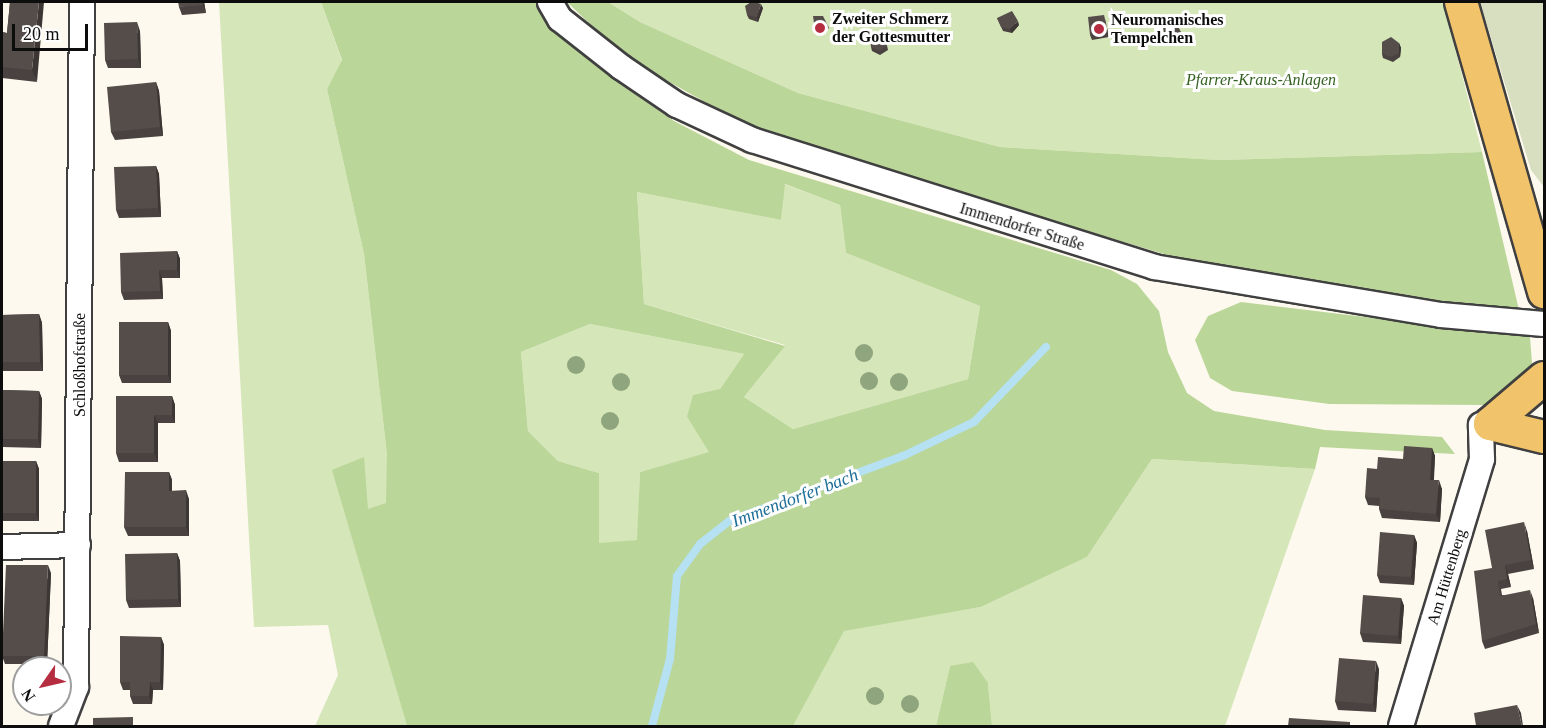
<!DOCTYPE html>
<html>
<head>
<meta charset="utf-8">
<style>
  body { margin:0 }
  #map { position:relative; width:1546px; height:728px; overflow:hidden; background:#fef9ee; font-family:Georgia,serif }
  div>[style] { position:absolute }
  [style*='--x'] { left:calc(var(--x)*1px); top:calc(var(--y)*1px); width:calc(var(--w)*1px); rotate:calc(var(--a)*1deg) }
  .green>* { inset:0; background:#d5e6b9 }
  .forest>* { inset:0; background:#bbd699 }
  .cemetery>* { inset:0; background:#d8dec0 }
  .stream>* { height:8px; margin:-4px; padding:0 4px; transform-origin:4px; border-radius:4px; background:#b5e1f3 }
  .roads { filter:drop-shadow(2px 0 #404040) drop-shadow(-2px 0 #404040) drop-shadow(0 2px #404040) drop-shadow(0 -2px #404040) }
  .minor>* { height:24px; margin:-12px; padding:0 12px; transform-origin:12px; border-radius:12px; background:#fff }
  .major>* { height:32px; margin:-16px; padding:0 16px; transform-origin:16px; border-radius:16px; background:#f1c36b }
  .trees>* { width:18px; height:18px; margin:-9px; border-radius:50%; background:#8fa57d }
  .wall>* { inset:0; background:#494240 }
  .shaded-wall>* { inset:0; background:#3c3634 }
  .building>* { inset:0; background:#554d4a }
  .dots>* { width:16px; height:16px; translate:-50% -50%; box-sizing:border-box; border:3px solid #fff; border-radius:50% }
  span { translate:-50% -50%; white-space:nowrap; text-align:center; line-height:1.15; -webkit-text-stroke:6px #fff; paint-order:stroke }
  .poi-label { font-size:16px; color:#0d0d0d; font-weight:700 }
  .left { translate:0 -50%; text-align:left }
  .park-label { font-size:16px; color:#346121; font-style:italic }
  .street-label { font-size:16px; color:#0d0d0d }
  .water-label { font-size:18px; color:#1d6e97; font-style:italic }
  .frame { position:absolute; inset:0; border:3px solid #0d0d0d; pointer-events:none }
  .north { position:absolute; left:12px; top:656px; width:60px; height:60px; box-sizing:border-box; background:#fff; border:2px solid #9e9e9e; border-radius:50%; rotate:236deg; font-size:16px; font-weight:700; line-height:24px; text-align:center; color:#0d0d0d }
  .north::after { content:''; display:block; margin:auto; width:21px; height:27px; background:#b52d40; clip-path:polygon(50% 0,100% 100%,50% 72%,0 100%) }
  .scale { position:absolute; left:12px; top:24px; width:76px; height:27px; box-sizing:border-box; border:3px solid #0d0d0d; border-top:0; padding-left:8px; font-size:18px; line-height:21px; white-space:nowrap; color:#0d0d0d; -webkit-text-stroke:4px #fff; paint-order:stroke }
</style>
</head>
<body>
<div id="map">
  <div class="green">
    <i style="clip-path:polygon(219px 2px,321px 2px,342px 61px,327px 89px,364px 254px,387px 455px,387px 503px,368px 510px,333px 470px,407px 726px,315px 726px,338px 675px,328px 625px,254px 627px)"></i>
    <i style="clip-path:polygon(608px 2px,1443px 2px,1482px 152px,1219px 160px,1000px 147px,798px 93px,640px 22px)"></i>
    <i style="clip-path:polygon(784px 184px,840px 205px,846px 253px,980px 306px,968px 379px,793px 429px,744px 397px,785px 345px,644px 304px,637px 192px,781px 220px)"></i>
    <i style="clip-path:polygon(590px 324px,744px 354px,720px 389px,687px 417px,710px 452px,640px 472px,638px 540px,599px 544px,599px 473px,558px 461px,528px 431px,521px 352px)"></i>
    <i style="clip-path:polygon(1152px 459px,1315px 469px,1225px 726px,992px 726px,988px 683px,950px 666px,936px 726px,793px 726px,844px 630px,981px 607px,1087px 557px)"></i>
  </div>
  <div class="forest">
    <i style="clip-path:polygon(evenodd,321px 2px,536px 2px,549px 25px,616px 81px,674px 121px,749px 160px,1111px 270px,1137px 284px,1159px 311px,1168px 352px,1187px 393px,1214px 411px,1325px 430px,1442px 437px,1455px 454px,1320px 447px,1315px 469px,1152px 459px,1087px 557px,981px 607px,844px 631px,793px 726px,407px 726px,332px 470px,364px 457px,368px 509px,386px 503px,387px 455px,364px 254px,327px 89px,342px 60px,321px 2px,785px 184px,840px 205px,846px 253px,980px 306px,968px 379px,793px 429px,744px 397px,785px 346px,644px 304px,637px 192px,781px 220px,785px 184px,321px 2px,590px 324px,744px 354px,720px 389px,693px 395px,687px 417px,709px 452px,640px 472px,637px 540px,599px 543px,599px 473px,558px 461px,528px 431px,521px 352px,590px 324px)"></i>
    <i style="clip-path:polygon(567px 2px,608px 2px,640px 22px,798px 93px,1000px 147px,1219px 160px,1482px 152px,1519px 310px,1334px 288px,1171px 256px,792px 144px,746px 125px,623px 56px)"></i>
    <i style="clip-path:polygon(1241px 302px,1530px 337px,1532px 363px,1521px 385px,1484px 405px,1329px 404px,1232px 391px,1210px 378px,1195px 340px,1208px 316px)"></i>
    <i style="clip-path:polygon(973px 662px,988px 683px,992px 726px,936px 726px,950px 666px)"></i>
  </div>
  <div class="cemetery">
    <i style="clip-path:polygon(1480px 2px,1544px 2px,1544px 187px,1531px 170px)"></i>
  </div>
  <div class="stream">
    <i style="--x:652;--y:726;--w:69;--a:-75"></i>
    <i style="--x:670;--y:659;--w:83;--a:-85.2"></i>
    <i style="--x:677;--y:576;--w:39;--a:-54"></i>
    <i style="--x:700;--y:544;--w:37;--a:-38"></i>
    <i style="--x:729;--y:521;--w:186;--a:-20.5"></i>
    <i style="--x:903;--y:456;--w:79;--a:-25.6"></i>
    <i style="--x:974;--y:422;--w:104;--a:-46.2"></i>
  </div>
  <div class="roads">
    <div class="minor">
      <i style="--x:550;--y:2;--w:20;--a:60"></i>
      <i style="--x:560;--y:19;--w:78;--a:38.2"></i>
      <i style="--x:621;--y:67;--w:68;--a:34.2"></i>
      <i style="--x:677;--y:105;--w:83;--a:25"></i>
      <i style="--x:752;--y:140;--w:422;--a:17.5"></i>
      <i style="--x:1154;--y:267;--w:291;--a:9.5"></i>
      <i style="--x:1441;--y:315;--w:103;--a:5"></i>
      <i style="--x:2;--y:547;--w:76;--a:-1.5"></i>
      <i style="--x:61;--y:726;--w:42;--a:-69"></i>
      <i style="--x:76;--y:687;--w:685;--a:-89.5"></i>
      <i style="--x:1401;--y:726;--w:279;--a:-73.1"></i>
      <i style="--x:1482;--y:459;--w:34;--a:-92"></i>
    </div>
    <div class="major">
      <i style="--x:1461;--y:2;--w:302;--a:74"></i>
      <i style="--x:1490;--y:424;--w:71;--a:-40.4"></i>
      <i style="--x:1490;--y:424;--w:56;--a:13.5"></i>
    </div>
  </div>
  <div class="trees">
    <i style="left:864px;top:353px"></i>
    <i style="left:576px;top:365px"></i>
    <i style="left:869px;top:381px"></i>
    <i style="left:621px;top:382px"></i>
    <i style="left:899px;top:382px"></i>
    <i style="left:610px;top:421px"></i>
    <i style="left:875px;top:696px"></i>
    <i style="left:910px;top:704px"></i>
  </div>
  <div class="wall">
    <i style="clip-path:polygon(10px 2px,37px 82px,2px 78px,2px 32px,7px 33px)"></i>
    <i style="clip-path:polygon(204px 2px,206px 13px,182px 15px,179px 7px)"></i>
    <i style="clip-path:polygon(763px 8px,758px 22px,749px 19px,747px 15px)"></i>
    <i style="clip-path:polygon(997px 18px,1019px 25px,1012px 33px,1003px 31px)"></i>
    <i style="clip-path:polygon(1105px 19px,1109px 37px,1092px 40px,1090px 35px)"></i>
    <i style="clip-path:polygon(827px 24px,829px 28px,816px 35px,815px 30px)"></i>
    <i style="clip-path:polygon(140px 31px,141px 68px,108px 68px,105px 60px)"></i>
    <i style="clip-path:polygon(1181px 32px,1183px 36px,1165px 38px,1164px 33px)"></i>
    <i style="clip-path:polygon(886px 41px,888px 50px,880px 55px,872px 51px,871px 47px)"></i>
    <i style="clip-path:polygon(1399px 43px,1401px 48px,1400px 57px,1393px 62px,1383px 58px,1382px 54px)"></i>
    <i style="clip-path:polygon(156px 82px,159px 91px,163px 136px,115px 140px,111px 132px)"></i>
    <i style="clip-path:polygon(156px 166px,159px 174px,161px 217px,119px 218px,116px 210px)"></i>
    <i style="clip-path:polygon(177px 251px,180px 259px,180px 278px,162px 278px,163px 299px,124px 300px,121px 292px)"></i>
    <i style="clip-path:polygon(39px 314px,42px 323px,43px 371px,2px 371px,2px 315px)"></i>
    <i style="clip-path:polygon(168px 322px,171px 331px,171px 383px,122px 383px,119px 375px)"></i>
    <i style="clip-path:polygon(2px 390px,39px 391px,42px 399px,41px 448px,2px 447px)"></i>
    <i style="clip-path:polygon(172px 396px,175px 405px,175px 423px,158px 423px,158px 462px,119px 462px,116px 453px)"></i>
    <i style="clip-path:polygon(1432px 448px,1435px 456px,1434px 480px,1442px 489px,1440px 522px,1382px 518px,1379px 509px,1379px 506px,1368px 505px,1365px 497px,1377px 469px)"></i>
    <i style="clip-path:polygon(2px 461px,36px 461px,39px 469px,39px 521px,2px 521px)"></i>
    <i style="clip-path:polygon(169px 472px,172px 480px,172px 491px,189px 499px,189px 536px,128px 536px,124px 527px)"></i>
    <i style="clip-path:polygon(1527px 531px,1534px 569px,1508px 574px,1511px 587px,1501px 589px,1502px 595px,1533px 598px,1539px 633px,1485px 649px,1482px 641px,1492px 568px)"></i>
    <i style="clip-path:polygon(1414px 535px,1417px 543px,1414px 585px,1380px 583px,1377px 575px)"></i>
    <i style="clip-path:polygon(177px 553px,180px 561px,181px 607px,129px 608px,126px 600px)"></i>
    <i style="clip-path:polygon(51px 573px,47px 664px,5px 664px,2px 656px)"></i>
    <i style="clip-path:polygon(1401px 598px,1404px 606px,1401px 644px,1363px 642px,1360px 633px)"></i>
    <i style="clip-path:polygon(161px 637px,164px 645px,163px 690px,153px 690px,152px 704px,133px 704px,130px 696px,130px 690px,123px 690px,120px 682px)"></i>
    <i style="clip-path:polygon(1379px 669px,1376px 712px,1338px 710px,1335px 701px)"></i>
  </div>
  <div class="shaded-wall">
    <i style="clip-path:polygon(39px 2px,44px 2px,37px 82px,32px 70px)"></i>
    <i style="clip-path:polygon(202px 2px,204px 2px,206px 13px,203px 5px)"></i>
    <i style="clip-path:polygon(761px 4px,763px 8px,758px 22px,757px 17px)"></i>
    <i style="clip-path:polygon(1018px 21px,1019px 25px,1012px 33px,1010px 29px)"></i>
    <i style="clip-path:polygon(137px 22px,140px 31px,141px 68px,138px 59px)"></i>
    <i style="clip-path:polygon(1399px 43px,1401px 48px,1400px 57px,1399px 53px)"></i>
    <i style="clip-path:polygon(156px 82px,159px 91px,163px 136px,160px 127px)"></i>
    <i style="clip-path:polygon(156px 166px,159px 174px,161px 217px,158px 208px)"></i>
    <i style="clip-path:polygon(177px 251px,180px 259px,180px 278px,177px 270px)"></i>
    <i style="clip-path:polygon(159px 270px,162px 278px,163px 299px,160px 291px)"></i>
    <i style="clip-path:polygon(39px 314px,42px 323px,43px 371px,40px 362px)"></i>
    <i style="clip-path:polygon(168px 322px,171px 331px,171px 383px,168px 375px)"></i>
    <i style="clip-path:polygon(39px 391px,42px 399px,41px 448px,38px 439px)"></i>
    <i style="clip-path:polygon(172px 396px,175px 405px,175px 423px,172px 415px)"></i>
    <i style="clip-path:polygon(154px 415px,158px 423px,158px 462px,154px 453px)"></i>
    <i style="clip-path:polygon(1432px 448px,1435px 456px,1433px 488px,1430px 480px)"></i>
    <i style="clip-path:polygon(36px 461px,39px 469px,39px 521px,36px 513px)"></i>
    <i style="clip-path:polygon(169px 472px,172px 480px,172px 499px,169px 491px)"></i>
    <i style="clip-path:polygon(1439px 480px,1442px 489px,1440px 522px,1436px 514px)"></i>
    <i style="clip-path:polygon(186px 490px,189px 499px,189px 536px,186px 527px)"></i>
    <i style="clip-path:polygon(1524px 522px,1527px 531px,1534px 569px,1531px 560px)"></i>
    <i style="clip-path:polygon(1414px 535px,1417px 543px,1414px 585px,1411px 577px)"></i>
    <i style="clip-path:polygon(177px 553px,180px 561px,181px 607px,178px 599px)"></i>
    <i style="clip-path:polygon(48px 565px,51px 573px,47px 664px,44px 656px)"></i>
    <i style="clip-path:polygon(1505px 565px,1508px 574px,1511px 587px,1507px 579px)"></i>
    <i style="clip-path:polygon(1530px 590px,1533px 598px,1539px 633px,1536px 624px)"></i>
    <i style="clip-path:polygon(1401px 598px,1404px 606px,1401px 644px,1398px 636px)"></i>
    <i style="clip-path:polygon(161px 637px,164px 645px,163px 690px,160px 682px)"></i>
    <i style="clip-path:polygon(1376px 661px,1379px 669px,1376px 712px,1373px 704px)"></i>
    <i style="clip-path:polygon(150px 682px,153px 690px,152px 704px,149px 696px)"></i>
    <i style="clip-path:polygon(1517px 705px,1521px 713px,1523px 726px,1522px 726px)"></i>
  </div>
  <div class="building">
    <i style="clip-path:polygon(10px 2px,39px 2px,32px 70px,2px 67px,2px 32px,7px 33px)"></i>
    <i style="clip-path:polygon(178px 2px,202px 2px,203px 5px,179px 7px)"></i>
    <i style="clip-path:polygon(751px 2px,755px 2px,761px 4px,757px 17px,747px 15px,745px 6px)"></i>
    <i style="clip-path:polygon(1012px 11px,1018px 21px,1010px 29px,1001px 27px,997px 18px)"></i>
    <i style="clip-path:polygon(1104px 15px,1108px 33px,1090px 35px,1088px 17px)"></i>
    <i style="clip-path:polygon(813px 16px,823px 16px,827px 24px,815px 30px)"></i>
    <i style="clip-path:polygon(1173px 17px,1181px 32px,1164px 33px,1162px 24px)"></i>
    <i style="clip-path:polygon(137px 22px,138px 59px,105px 60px,104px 23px)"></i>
    <i style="clip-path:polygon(885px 37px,887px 46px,879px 51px,871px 47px,870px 39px)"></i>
    <i style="clip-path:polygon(1391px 37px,1399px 43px,1399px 53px,1391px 57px,1382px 54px,1382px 42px)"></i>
    <i style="clip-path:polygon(156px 82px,160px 127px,111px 132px,107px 87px)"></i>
    <i style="clip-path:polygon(156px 166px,158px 208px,116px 210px,114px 167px)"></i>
    <i style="clip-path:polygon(177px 251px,177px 270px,159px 270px,160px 291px,121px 292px,120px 253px)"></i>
    <i style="clip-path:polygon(39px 314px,40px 362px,2px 362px,2px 315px)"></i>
    <i style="clip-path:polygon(119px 322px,168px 322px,168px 375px,119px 375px)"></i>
    <i style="clip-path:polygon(2px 390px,39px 391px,38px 439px,2px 439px)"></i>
    <i style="clip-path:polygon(116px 396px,172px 396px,172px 415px,154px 415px,154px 453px,116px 453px)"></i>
    <i style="clip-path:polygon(1404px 446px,1432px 448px,1430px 480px,1439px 480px,1436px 514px,1379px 509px,1380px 498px,1365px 497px,1367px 468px,1377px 469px,1378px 457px,1403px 459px)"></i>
    <i style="clip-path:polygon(2px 461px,36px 461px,36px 513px,2px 513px)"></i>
    <i style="clip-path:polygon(125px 472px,169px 472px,169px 491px,186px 490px,186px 527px,124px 527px)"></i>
    <i style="clip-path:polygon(1524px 522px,1531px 560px,1505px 565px,1507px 579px,1498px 581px,1500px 596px,1530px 590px,1536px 624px,1482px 641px,1474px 571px,1492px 568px,1485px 530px)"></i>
    <i style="clip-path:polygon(1380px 532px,1414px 535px,1411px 577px,1377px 575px)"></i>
    <i style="clip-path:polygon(177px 553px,178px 599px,126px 600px,125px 554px)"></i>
    <i style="clip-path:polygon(6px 565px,48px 565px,44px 656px,2px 656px)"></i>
    <i style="clip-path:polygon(1363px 595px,1401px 598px,1398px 636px,1360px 633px)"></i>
    <i style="clip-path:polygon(120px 636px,161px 637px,160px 682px,150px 682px,149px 696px,130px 696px,130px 682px,120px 682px)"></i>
    <i style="clip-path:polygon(1339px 658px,1376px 661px,1373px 704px,1335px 701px)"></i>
    <i style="clip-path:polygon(1517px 705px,1522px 726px,1476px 726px,1474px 713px)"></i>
    <i style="clip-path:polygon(133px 717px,133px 726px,93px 726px,93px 718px)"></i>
    <i style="clip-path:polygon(1289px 718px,1350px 722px,1350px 726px,1288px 726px)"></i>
  </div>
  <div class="dots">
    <i style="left:820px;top:28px;background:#b52d40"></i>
    <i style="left:1099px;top:29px;background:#b52d40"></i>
  </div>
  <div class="poi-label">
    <span class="left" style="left:832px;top:28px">Zweiter Schmerz<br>der Gottesmutter</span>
    <span class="left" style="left:1111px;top:29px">Neuromanisches<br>Tempelchen</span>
  </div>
  <div class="park-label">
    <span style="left:1261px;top:80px">Pfarrer-Kraus-Anlagen</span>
  </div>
  <div class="street-label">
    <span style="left:1022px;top:227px;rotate:17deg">Immendorfer Straße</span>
    <span style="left:80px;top:365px;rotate:-90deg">Schloßhofstraße</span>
    <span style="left:1447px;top:577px;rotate:-73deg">Am Hüttenberg</span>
  </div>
  <div class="water-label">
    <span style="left:795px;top:498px;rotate:-21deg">Immendorfer bach</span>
  </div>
  <div class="frame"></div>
  <div class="north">N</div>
  <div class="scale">20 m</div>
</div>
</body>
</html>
